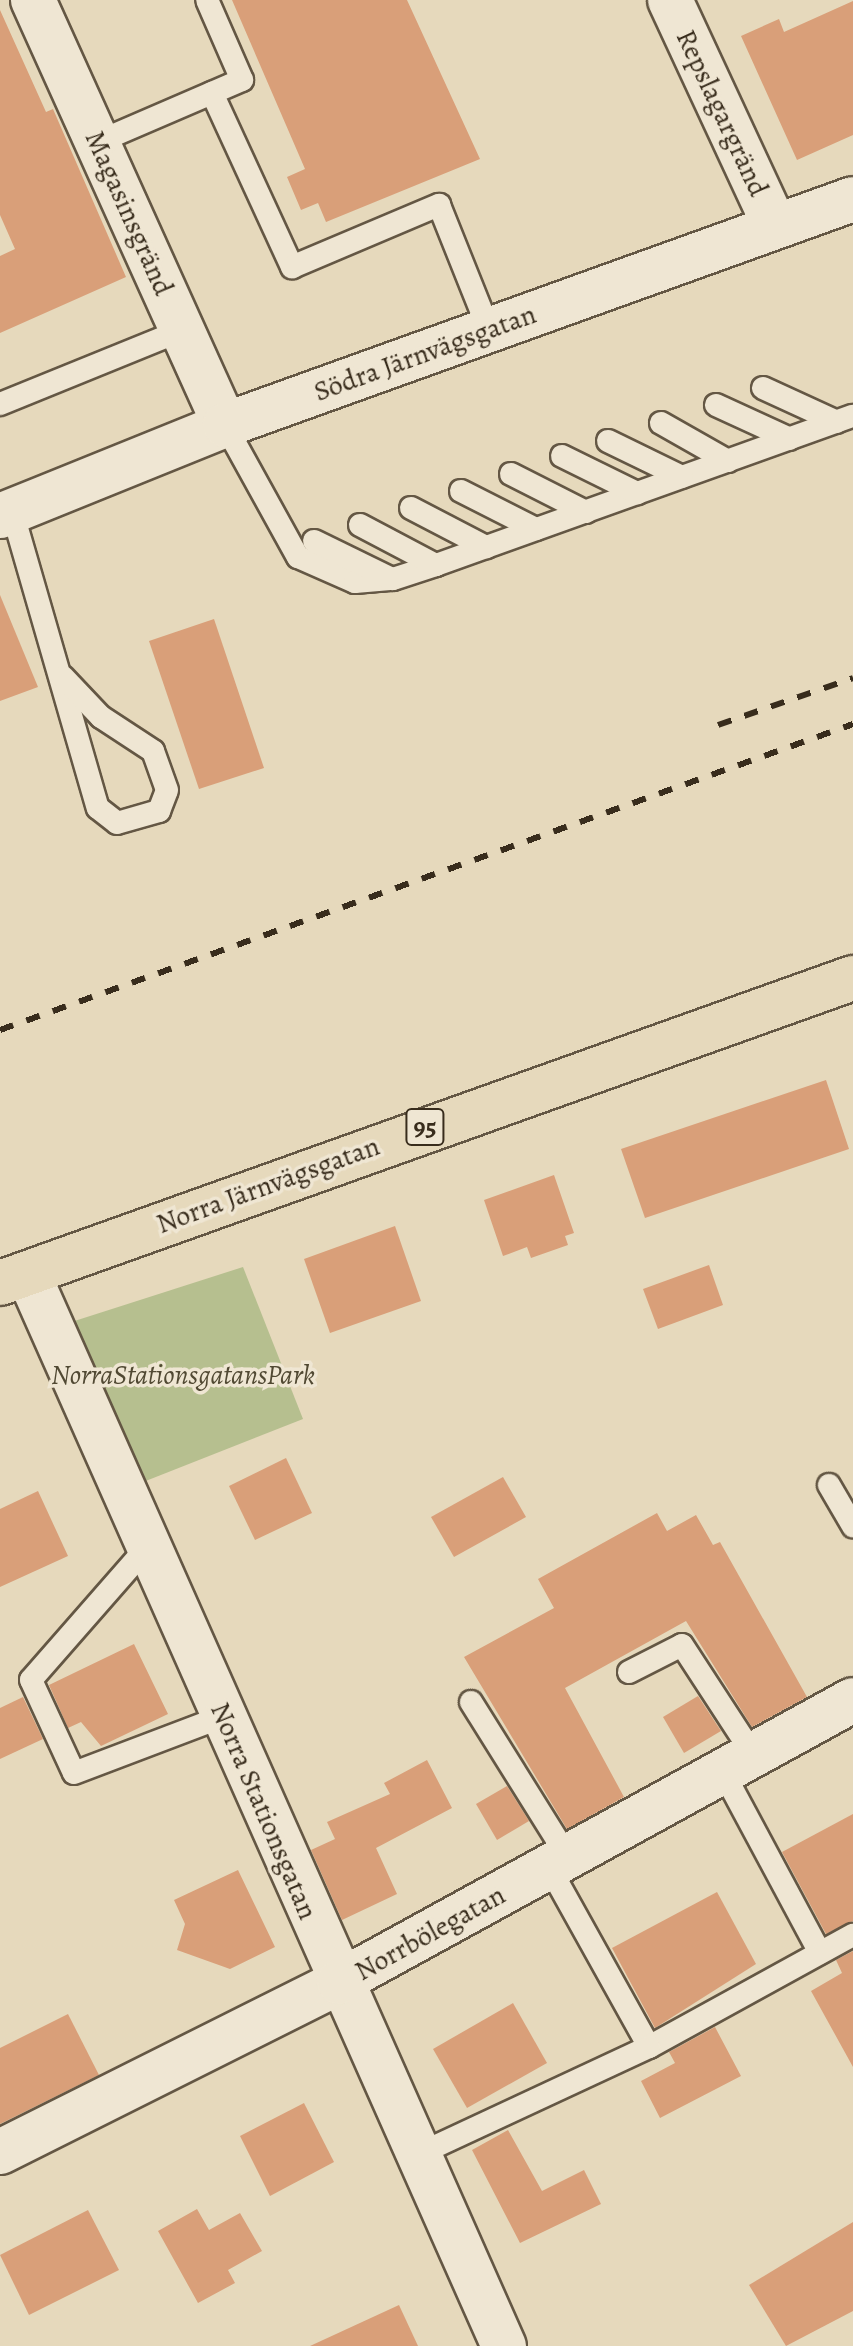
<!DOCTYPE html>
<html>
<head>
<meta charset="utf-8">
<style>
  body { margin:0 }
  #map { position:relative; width:853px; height:2346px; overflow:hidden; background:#e6d9bc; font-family:Alegreya,serif }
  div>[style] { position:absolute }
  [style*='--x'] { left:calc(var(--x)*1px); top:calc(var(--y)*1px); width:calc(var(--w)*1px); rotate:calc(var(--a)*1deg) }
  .green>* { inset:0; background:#b6bf8f }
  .building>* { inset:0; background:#d99f79 }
  .roads { filter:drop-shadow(2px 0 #645744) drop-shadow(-2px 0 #645744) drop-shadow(0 2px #645744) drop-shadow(0 -2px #645744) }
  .lane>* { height:22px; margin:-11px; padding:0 11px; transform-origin:11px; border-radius:11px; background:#efe6d3 }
  .street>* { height:44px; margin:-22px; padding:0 22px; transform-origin:22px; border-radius:22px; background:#efe6d3 }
  .primary>* { height:44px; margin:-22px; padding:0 22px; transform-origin:22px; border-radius:22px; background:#e6d9bc }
  .rail>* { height:6px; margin-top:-3px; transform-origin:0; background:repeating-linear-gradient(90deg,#382c1c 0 14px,transparent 0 28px) }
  span { translate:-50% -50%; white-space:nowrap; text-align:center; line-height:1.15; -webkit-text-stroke:7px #efe6d3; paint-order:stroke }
  .shield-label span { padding:2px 6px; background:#efe6d3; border:2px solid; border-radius:6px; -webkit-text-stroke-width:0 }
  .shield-label { font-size:26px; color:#382c1c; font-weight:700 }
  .street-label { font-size:28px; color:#382c1c }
  .park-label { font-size:28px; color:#514933; font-style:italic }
</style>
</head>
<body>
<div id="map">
  <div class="green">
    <i style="clip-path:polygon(243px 1267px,303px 1419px,133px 1486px,62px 1325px)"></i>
  </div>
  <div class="building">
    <i style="clip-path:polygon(232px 0,407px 0,480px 159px,326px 222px,318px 203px,301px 210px,287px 177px,305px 169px)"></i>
    <i style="clip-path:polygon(853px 1px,853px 135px,797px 160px,741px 36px,779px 19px,784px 32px)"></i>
    <i style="clip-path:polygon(0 10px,46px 112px,53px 109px,126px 277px,0 333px,0 256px,15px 249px,0 215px)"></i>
    <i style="clip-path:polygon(0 595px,38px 687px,0 701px)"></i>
    <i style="clip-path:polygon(214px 619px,264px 768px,199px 789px,149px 641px)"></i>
    <i style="clip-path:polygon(826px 1080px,849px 1149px,645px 1218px,621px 1149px)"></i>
    <i style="clip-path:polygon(554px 1175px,574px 1233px,565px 1236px,568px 1245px,531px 1258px,527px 1247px,503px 1256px,484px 1200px)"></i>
    <i style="clip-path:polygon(395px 1226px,421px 1301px,330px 1333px,304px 1259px)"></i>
    <i style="clip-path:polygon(709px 1265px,723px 1305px,658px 1329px,643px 1289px)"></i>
    <i style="clip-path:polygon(286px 1458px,312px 1513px,255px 1540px,229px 1486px)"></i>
    <i style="clip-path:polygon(503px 1477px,526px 1517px,454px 1557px,431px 1517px)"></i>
    <i style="clip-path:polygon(38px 1491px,68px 1556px,0 1587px,0 1509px)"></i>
    <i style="clip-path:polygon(657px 1513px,667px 1531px,696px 1515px,713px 1545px,720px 1542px,807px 1697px,752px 1727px,686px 1621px,565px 1688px,624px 1797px,567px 1829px,464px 1657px,554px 1608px,538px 1579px)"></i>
    <i style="clip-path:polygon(134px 1644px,168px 1714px,101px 1746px,81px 1722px,68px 1728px,49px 1685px)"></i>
    <i style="clip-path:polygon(698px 1696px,721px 1731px,684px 1753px,663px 1717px)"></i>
    <i style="clip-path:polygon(23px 1697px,43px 1739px,0 1759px,0 1708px)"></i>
    <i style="clip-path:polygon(427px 1760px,452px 1808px,376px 1848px,397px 1894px,342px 1920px,311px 1850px,335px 1839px,327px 1822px,390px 1794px,384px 1783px)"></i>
    <i style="clip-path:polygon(507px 1786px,529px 1821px,497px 1840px,476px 1804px)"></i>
    <i style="clip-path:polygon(853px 1814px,853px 1921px,826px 1934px,782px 1852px)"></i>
    <i style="clip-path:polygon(238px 1870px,275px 1947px,230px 1969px,177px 1950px,185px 1924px,174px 1900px)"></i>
    <i style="clip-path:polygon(717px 1892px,756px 1964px,655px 2028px,612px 1948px)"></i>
    <i style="clip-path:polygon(853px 1951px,853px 2067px,811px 1991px,842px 1973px,836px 1960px)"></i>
    <i style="clip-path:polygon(513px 2003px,547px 2063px,467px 2108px,433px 2049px)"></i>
    <i style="clip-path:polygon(68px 2014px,99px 2075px,0 2124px,0 2048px)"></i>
    <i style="clip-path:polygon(715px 2027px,741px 2076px,660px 2118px,641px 2081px,675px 2063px,669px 2052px)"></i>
    <i style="clip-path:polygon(304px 2103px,334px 2162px,270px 2196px,240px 2136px)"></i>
    <i style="clip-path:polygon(508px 2130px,542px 2191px,584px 2170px,601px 2204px,520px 2243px,472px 2150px)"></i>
    <i style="clip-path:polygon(197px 2209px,209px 2230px,240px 2213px,262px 2251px,228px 2270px,235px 2283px,198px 2303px,158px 2231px)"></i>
    <i style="clip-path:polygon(88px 2210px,119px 2270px,29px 2315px,0 2255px)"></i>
    <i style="clip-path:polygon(853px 2222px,853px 2311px,786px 2346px,749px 2285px)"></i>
    <i style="clip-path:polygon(399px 2305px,418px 2346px,310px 2346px)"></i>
  </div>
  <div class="roads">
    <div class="lane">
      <i style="--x:212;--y:93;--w:192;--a:65.3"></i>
      <i style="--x:292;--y:267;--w:160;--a:-22.9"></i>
      <i style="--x:439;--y:205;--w:135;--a:68.2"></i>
      <i style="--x:98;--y:142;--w:157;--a:-23.3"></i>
      <i style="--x:242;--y:80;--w:87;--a:-113.6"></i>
      <i style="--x:763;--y:388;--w:81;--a:24.7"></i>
      <i style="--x:0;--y:404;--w:194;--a:-22.1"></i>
      <i style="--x:716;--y:405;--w:81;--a:24.7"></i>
      <i style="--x:661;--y:423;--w:77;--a:29.6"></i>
      <i style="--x:225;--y:425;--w:151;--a:61.1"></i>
      <i style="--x:298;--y:557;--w:62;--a:23.7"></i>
      <i style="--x:355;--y:582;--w:38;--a:-5"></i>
      <i style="--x:393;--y:579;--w:45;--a:-18"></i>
      <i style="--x:436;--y:565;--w:443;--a:-19.7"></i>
      <i style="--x:608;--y:441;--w:82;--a:25.9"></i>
      <i style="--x:562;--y:456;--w:84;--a:26.3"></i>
      <i style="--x:511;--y:474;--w:84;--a:26.9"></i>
      <i style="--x:461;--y:491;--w:84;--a:26.9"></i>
      <i style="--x:411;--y:508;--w:85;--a:27.5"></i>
      <i style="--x:12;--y:511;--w:309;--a:73.9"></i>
      <i style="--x:98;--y:808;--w:24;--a:38"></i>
      <i style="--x:117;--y:823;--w:44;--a:-15.9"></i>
      <i style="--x:159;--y:811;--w:22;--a:-69"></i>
      <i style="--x:167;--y:790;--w:41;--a:-109.7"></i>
      <i style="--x:153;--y:751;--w:62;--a:-146.8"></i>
      <i style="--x:101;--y:717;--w:55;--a:-133.5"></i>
      <i style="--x:360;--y:525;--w:86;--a:27.8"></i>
      <i style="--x:314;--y:541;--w:87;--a:26"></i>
      <i style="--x:829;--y:1485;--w:48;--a:59.7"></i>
      <i style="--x:149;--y:1545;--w:179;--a:131.2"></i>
      <i style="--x:31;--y:1680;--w:102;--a:65.2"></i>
      <i style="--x:74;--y:1773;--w:160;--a:-20.8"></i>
      <i style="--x:629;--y:1672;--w:59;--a:-27"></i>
      <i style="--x:682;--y:1645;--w:130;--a:56.9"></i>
      <i style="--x:471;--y:1702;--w:183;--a:58"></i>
      <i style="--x:723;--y:1772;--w:205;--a:61.8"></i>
      <i style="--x:549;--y:1867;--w:206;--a:60.9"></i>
      <i style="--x:649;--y:2047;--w:233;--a:-28.8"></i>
      <i style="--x:417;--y:2155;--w:256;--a:-25"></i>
    </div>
    <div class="street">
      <i style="--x:33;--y:0;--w:466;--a:65.7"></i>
      <i style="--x:670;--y:0;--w:249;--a:65.1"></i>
      <i style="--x:0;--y:516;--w:243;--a:-22"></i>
      <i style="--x:225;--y:425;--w:667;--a:-19.79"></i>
      <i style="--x:28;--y:1274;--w:1173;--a:66.06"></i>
      <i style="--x:0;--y:2152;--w:379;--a:-26.6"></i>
      <i style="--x:339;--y:1982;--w:586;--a:-28.75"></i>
    </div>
    <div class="primary">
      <i style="--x:0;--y:1283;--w:906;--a:-19.68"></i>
    </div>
  </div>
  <div class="rail">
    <i style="--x:718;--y:725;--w:143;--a:-19.2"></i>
    <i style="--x:0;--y:1030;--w:906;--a:-19.73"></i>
  </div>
  <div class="shield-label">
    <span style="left:425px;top:1127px">95</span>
  </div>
  <div class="street-label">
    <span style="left:722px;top:113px;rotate:65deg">Repslagargränd</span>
    <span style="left:129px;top:213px;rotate:66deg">Magasinsgränd</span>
    <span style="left:425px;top:353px;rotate:-20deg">Södra Järnvägsgatan</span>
    <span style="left:268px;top:1185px;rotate:-20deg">Norra Järnvägsgatan</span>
    <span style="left:264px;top:1811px;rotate:67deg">Norra Stationsgatan</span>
    <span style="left:430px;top:1933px;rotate:-29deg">Norrbölegatan</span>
  </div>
  <div class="park-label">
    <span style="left:183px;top:1375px">NorraStationsgatansPark</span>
  </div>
</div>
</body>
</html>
